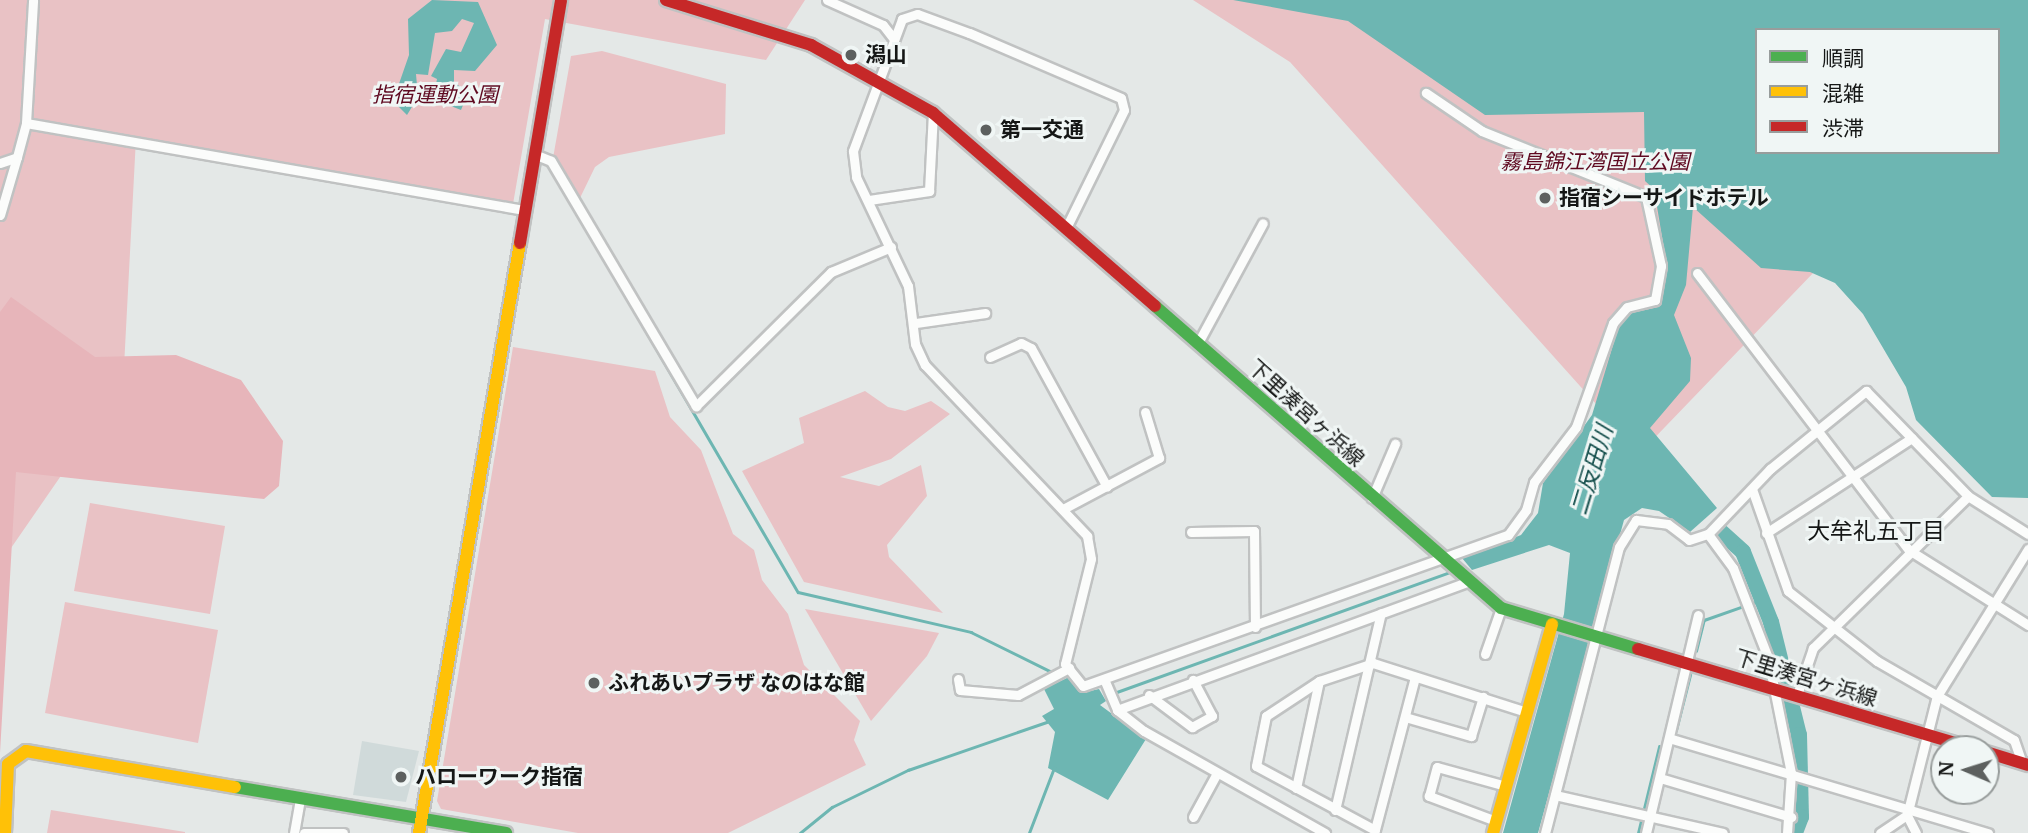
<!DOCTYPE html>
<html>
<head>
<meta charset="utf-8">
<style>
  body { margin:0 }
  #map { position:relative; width:2028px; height:833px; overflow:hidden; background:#e4e8e7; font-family:Merriweather,"Noto Sans JP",serif }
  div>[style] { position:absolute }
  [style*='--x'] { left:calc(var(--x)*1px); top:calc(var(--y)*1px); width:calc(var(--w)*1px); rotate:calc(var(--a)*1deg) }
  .built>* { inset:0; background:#d0dada }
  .green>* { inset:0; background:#e9c2c5 }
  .forest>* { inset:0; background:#e7b5ba }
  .water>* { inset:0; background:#6db6b2 }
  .stream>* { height:2.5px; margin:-1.25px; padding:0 1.25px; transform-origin:1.25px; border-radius:1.25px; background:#6db6b2 }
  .river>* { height:16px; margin:-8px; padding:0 8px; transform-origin:8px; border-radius:8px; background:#6db6b2 }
  .roads { filter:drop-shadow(2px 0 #c0c2c2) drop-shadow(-2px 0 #c0c2c2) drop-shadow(0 2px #c0c2c2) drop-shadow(0 -2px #c0c2c2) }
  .street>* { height:9px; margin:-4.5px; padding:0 4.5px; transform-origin:4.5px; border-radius:4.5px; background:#fbfcfb }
  .fast>* { height:12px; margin:-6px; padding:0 6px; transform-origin:6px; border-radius:6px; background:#4caf50 }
  .slow>* { height:12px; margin:-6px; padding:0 6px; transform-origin:6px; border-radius:6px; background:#ffc107 }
  .jam>* { height:12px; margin:-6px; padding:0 6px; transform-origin:6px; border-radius:6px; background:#c62828 }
  .dots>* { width:19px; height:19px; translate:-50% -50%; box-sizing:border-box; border:4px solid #f0f6f5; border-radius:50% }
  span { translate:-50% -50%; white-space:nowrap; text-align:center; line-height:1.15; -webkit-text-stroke:6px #f0f6f5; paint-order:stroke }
  .poi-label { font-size:21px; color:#151716; font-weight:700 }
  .left { translate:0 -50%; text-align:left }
  .park-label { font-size:21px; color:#5f0920; font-style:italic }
  .street-label { font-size:21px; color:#151716 }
  .water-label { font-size:23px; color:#114c49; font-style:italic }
  .neighbourhood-label { font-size:23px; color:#151716 }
  .legend { position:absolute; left:1755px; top:28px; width:245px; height:126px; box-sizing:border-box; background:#f0f6f5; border:2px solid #989d9c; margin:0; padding:9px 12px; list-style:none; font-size:21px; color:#151716 }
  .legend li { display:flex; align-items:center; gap:14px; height:35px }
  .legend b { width:35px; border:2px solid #989d9c }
  .north { position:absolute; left:1930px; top:735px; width:70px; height:70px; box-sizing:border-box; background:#f0f6f5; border:2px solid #989d9c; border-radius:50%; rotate:273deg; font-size:19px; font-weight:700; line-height:28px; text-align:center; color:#151716 }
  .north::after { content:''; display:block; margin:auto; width:24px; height:32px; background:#5d605f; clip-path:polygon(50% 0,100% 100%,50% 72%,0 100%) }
</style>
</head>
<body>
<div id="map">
  <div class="built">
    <i style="clip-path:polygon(362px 741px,419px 751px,406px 802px,353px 795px)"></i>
  </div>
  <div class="green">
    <i style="clip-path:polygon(0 0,805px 0,766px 60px,545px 19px,513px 204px,136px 138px,123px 386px,0 564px)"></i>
    <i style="clip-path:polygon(1193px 0,1857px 0,1757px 30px,1757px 152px,1816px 270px,1640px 453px,1290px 62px)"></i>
    <i style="clip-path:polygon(602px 51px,726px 84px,725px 134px,609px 157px,595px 167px,580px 198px,553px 158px,571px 56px)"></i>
    <i style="clip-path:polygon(513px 347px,655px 371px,670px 417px,701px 450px,733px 534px,754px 550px,762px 580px,788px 614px,804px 665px,860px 721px,854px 740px,866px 765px,728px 833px,578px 833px,441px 809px,437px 801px)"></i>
    <i style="clip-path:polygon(865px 391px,888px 407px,905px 411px,931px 401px,950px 414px,891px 459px,840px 477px,879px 486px,921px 465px,927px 496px,887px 545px,889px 557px,943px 613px,804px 582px,742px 471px,804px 443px,799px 418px)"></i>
    <i style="clip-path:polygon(90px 503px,225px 526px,210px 614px,74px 591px)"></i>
    <i style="clip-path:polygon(65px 602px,218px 630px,198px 743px,45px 713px)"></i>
    <i style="clip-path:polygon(805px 609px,939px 633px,927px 656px,871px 721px)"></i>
    <i style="clip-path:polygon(51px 810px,185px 832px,185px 833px,47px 833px)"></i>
  </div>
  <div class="forest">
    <i style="clip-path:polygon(11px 297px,95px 357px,176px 355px,241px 380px,283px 441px,279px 486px,264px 499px,16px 472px,0 753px,0 312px)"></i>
  </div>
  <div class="water">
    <i style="clip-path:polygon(432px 0,478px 2px,497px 45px,475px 71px,454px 70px,454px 82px,468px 93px,461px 110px,433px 99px,437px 79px,431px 76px,446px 49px,461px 52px,474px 23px,462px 19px,452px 31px,435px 33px,428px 75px,416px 74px,418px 97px,407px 115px,393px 101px,409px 55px,408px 19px)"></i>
    <i style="clip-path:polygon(evenodd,1233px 0,2028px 0,2028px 498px,1992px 497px,1916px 420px,1906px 387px,1863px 314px,1835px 283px,1810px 272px,1761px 268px,1693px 207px,1686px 285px,1674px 315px,1691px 358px,1690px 381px,1650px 428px,1717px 508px,1690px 532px,1659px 511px,1642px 508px,1624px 520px,1538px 833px,1503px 833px,1564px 614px,1570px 553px,1549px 545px,1472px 570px,1462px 558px,1521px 535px,1538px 513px,1543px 483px,1592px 415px,1620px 322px,1627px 314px,1659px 307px,1667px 266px,1654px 189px,1645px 181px,1644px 112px,1485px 115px,1348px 21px,1233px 0,1757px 30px,1998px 30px,1998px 152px,1757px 152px,1757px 30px)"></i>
    <i style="clip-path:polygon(1069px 677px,1081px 693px,1099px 689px,1106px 701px,1100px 705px,1146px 739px,1108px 800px,1048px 768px,1055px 732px,1042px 716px,1054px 709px,1044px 689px)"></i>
  </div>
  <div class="stream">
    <i style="--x:635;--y:312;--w:324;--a:59.8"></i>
    <i style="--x:798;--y:592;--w:178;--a:13"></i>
    <i style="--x:971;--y:632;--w:90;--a:26.3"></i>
    <i style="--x:1750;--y:604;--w:13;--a:-18"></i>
    <i style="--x:1696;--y:651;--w:32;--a:-76"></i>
    <i style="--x:1704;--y:620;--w:42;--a:-19.3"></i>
    <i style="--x:1114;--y:693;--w:360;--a:-19.8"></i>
    <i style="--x:1676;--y:730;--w:57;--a:-75.7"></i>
    <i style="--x:800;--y:833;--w:41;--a:-39.1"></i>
    <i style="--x:832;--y:807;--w:85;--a:-26"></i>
    <i style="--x:908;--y:770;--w:147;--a:-19.1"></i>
    <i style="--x:1029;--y:833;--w:70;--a:-69"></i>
    <i style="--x:1638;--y:833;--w:89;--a:-76.3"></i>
  </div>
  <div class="river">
    <i style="--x:1720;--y:531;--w:31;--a:42"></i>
    <i style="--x:1743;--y:552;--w:75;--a:68.2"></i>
    <i style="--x:1771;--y:622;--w:116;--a:76.1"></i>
    <i style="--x:1799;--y:735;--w:82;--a:88.6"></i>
    <i style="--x:1801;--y:817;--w:17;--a:111"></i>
  </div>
  <div class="roads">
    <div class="street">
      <i style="--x:827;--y:0;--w:61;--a:24.1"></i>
      <i style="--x:883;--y:25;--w:16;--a:52"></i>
      <i style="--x:26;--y:123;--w:506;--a:9.91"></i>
      <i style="--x:534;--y:154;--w:18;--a:22"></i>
      <i style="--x:551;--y:161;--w:285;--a:59.4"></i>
      <i style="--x:696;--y:406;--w:190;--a:-44.8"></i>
      <i style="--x:831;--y:272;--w:65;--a:-22.6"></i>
      <i style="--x:0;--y:163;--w:18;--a:-19"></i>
      <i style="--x:17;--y:157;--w:35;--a:-75"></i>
      <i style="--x:26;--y:123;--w:123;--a:-86.7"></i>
      <i style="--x:869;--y:200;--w:61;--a:-8.5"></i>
      <i style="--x:929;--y:191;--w:78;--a:-87.1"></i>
      <i style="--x:0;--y:215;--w:60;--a:-73.7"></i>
      <i style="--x:1067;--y:226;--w:129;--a:-63.8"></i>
      <i style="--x:1124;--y:110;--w:12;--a:-104"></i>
      <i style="--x:1121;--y:98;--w:165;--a:-156.8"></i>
      <i style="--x:969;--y:33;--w:55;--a:-159.9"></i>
      <i style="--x:917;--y:14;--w:16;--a:162"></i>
      <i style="--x:902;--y:19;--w:141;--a:110.4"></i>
      <i style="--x:853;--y:151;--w:26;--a:83"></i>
      <i style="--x:856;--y:177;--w:121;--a:64.5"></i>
      <i style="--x:908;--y:286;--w:58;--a:83.1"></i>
      <i style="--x:915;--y:344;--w:23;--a:65"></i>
      <i style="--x:925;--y:365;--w:236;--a:46.5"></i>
      <i style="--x:1087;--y:536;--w:23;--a:80"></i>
      <i style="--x:1091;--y:559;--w:108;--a:103.9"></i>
      <i style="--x:1065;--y:664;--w:28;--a:51"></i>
      <i style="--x:1083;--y:686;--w:451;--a:-19.6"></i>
      <i style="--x:1508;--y:535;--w:31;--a:-54"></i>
      <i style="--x:1526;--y:510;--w:29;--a:-74"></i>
      <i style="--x:1534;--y:482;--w:69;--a:-52.6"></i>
      <i style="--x:1576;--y:427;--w:110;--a:-70.4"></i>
      <i style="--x:1613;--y:323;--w:21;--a:-49"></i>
      <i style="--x:1627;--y:307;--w:29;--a:-14"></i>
      <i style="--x:1655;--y:300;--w:35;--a:-80"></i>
      <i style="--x:1661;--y:266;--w:71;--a:-102.3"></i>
      <i style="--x:1646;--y:197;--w:177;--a:-158.1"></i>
      <i style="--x:1482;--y:131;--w:68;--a:-145.8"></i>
      <i style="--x:1697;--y:273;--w:349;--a:52.6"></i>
      <i style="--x:1909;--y:550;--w:141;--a:32.2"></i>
      <i style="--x:916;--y:323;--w:70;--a:-8.2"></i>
      <i style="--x:1198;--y:343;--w:136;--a:-61.6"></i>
      <i style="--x:990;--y:357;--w:34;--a:-24"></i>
      <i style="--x:1021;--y:343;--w:11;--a:27"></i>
      <i style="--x:1031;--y:348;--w:158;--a:61.3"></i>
      <i style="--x:1752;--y:489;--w:108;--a:70.6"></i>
      <i style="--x:1788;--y:591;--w:113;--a:38.2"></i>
      <i style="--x:1877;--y:661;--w:158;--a:30"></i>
      <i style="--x:2014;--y:740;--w:24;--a:71"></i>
      <i style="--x:1372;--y:498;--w:59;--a:-66.9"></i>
      <i style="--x:1063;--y:509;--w:109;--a:-28"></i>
      <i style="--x:1159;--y:458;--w:48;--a:-106.9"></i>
      <i style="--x:1191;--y:532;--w:63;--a:-0.9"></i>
      <i style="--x:1254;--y:531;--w:96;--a:89.4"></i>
      <i style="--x:1766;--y:533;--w:174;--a:-33.1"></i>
      <i style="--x:1708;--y:534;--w:42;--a:53.7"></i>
      <i style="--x:1733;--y:568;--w:97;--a:68.7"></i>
      <i style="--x:1768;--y:658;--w:117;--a:78.7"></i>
      <i style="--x:1791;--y:773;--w:60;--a:93.8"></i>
      <i style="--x:1485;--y:654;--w:49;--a:-70.8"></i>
      <i style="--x:1415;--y:677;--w:158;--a:104.7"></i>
      <i style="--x:1375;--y:830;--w:135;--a:-151.7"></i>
      <i style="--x:1256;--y:766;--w:51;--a:-78.7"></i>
      <i style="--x:1266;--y:716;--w:64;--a:-33.4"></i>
      <i style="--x:1319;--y:681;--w:57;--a:-18.4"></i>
      <i style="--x:1373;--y:663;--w:162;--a:17.7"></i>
      <i style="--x:958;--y:679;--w:11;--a:80"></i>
      <i style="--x:960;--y:690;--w:58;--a:4.9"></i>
      <i style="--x:1018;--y:695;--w:58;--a:-27.9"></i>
      <i style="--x:1104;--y:679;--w:34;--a:67"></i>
      <i style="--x:1117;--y:710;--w:34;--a:38"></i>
      <i style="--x:1144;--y:731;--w:208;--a:29.4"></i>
      <i style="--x:1149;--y:695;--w:54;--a:36.7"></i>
      <i style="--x:1192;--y:727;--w:23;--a:-29"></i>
      <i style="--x:1212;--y:716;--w:41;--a:-117.8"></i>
      <i style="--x:1797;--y:695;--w:50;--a:-71.2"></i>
      <i style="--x:1813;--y:648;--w:217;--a:-44.4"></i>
      <i style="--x:1117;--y:710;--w:372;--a:-20.1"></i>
      <i style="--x:1405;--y:717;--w:69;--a:16.1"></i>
      <i style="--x:1471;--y:736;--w:41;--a:-72.9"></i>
      <i style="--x:1672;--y:739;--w:330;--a:16.6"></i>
      <i style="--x:1660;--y:778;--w:137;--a:16.6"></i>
      <i style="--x:1296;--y:788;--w:109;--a:-77.9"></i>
      <i style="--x:1555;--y:795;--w:172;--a:12.7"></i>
      <i style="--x:1335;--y:810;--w:202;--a:-76.9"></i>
      <i style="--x:1193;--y:817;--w:50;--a:-61.4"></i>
      <i style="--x:1496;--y:821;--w:72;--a:-159.5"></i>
      <i style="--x:1429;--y:796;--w:30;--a:-75"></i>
      <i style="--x:1437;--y:767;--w:72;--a:15.4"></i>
      <i style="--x:294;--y:833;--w:36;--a:-80"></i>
      <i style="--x:304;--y:833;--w:39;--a:0"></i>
      <i style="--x:1545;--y:833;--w:295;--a:-75.5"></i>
      <i style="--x:1619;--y:547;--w:32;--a:-58"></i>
      <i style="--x:1636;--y:520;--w:32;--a:7"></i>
      <i style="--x:1668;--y:524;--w:26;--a:37"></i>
      <i style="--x:1689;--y:540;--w:20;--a:-18"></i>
      <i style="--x:1708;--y:534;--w:90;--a:-46.4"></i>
      <i style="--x:1770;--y:469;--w:124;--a:-39.1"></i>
      <i style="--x:1866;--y:391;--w:146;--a:45.8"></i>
      <i style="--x:1968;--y:496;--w:71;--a:32.3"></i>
      <i style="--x:1646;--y:833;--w:224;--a:-76.6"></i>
      <i style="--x:1880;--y:833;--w:32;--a:-34"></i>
      <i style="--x:1916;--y:833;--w:20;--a:-117"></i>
      <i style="--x:1907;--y:815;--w:123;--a:-75.9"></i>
      <i style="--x:1937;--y:696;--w:173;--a:-58.2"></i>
    </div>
    <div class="fast">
      <i style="--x:1155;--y:306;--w:459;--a:41.1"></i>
      <i style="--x:1501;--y:608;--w:143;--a:16.7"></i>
      <i style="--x:235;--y:787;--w:275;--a:9.6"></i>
    </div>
    <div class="slow">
      <i style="--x:5;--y:833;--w:69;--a:-87.5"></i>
      <i style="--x:8;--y:764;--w:22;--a:-36"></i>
      <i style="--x:26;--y:751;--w:212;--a:9.8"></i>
      <i style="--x:419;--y:833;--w:599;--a:-80.29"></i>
      <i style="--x:1493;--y:833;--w:217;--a:-74.2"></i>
    </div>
    <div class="jam">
      <i style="--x:666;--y:0;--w:152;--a:17.2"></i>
      <i style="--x:811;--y:45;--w:140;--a:29.1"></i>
      <i style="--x:933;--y:113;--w:294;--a:41"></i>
      <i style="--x:520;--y:243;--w:246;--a:-80.4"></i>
      <i style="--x:1638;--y:649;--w:352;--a:16.5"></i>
      <i style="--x:1986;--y:752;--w:44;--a:17.2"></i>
    </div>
  </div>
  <div class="dots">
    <i style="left:851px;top:55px;background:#5d605f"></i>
    <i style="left:986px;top:130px;background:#5d605f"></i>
    <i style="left:1545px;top:198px;background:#5d605f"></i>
    <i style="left:594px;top:683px;background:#5d605f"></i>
    <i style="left:401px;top:777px;background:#5d605f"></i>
  </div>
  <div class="poi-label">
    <span class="left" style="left:865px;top:55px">潟山</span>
    <span class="left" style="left:1000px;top:130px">第一交通</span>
    <span class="left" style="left:1559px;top:198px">指宿シーサイドホテル</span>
    <span class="left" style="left:608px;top:683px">ふれあいプラザ なのはな館</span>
    <span class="left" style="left:415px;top:777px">ハローワーク指宿</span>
  </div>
  <div class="park-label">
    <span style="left:435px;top:95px">指宿運動公園</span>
    <span style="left:1595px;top:162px">霧島錦江湾国立公園</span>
  </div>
  <div class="street-label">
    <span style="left:1306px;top:413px;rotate:42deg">下里湊宮ヶ浜線</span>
    <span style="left:1806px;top:678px;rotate:17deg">下里湊宮ヶ浜線</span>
  </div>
  <div class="water-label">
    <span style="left:1592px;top:470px;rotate:-73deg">二反田川</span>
  </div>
  <div class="neighbourhood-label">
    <span style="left:1876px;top:531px">大牟礼五丁目</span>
  </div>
  <ul class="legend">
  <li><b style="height:9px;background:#4caf50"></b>順調</li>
  <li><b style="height:9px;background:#ffc107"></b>混雑</li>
  <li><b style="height:9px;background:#c62828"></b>渋滞</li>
  </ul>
  <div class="north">N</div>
</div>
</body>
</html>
